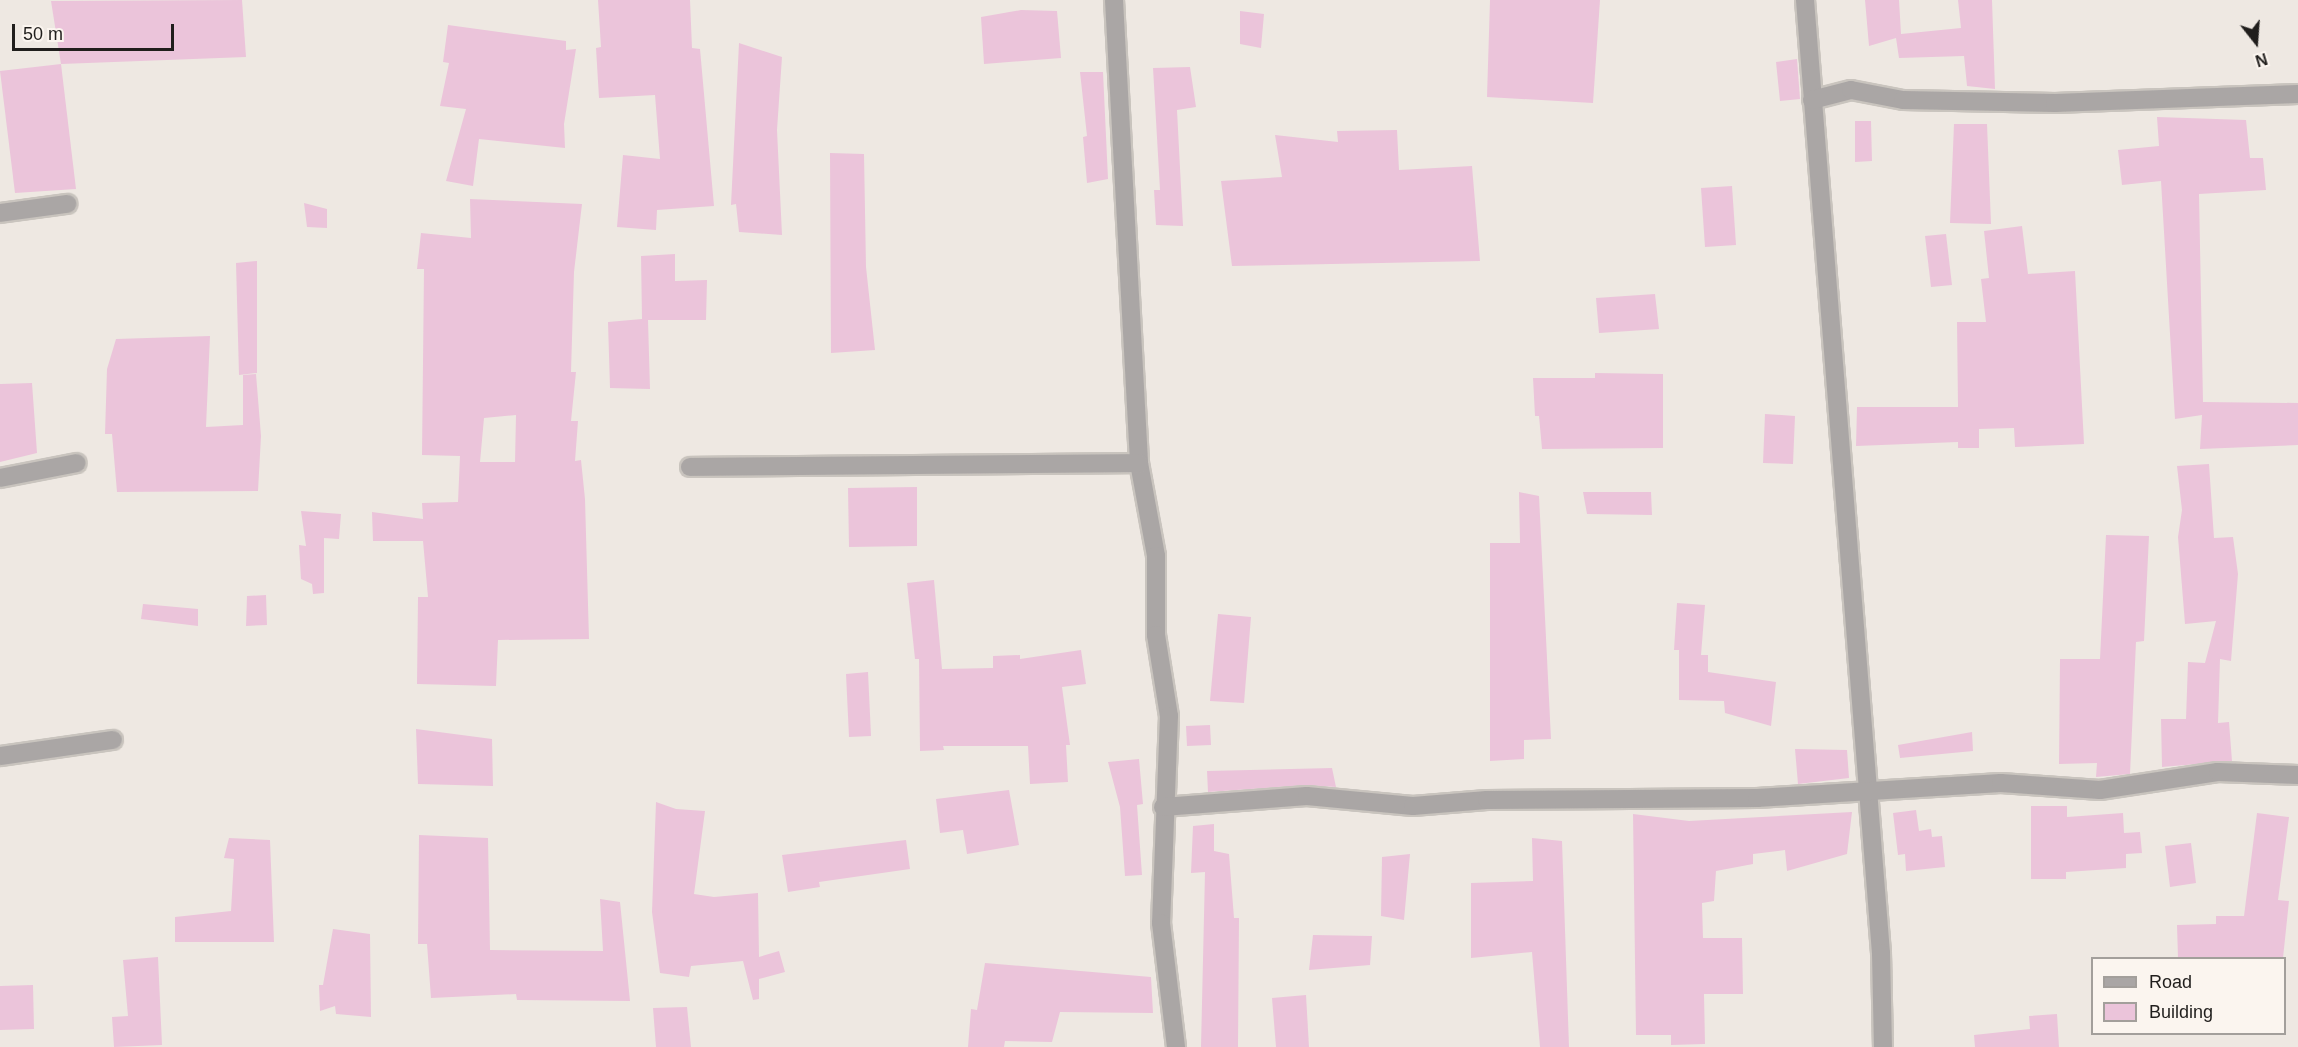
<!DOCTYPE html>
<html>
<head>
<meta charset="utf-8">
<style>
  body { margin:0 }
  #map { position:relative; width:2298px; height:1047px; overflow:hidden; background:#eee8e2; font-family:Helvetica,sans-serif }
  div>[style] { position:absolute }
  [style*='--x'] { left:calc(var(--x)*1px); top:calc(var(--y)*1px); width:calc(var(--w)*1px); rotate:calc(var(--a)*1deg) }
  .building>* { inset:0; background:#ebc4da }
  .roads { filter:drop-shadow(2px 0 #c9c4be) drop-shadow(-2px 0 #c9c4be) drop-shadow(0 2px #c9c4be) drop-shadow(0 -2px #c9c4be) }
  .street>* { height:18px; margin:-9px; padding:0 9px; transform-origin:9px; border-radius:9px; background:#aaa6a5 }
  span { translate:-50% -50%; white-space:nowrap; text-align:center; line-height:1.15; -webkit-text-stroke:4.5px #fbf5ef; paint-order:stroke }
  .legend { position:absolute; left:2091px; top:957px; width:195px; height:78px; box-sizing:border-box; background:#fbf5ef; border:2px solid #a39f9b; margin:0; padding:8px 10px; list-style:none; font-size:18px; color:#201e1c }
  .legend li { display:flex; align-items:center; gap:12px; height:30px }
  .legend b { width:30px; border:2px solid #a39f9b }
  .north { position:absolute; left:2226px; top:12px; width:60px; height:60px; -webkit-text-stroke:4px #fbf5ef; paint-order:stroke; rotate:163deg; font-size:16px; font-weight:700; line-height:24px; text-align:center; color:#201e1c }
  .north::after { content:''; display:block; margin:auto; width:21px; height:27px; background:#201e1c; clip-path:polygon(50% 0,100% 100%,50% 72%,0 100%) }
  .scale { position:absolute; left:12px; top:24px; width:162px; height:27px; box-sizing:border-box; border:3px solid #201e1c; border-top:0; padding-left:8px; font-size:18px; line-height:21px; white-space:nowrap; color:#201e1c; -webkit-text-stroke:4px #fbf5ef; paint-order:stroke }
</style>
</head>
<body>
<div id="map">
  <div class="building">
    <i style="clip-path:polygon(242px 0,246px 57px,61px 64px,51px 1px)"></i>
    <i style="clip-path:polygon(598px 0,690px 0,692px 48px,700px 49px,714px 206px,657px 210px,656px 230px,617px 227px,623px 155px,660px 159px,655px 95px,599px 98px,596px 48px,601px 47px)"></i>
    <i style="clip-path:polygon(1490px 0,1600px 0,1593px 103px,1487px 97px)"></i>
    <i style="clip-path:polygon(1865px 0,1899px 0,1901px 34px,1961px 28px,1958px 0,1992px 0,1995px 89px,1967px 86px,1964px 56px,1899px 58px,1896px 38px,1869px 46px)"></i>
    <i style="clip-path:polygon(1021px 10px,1057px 11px,1061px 58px,984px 64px,981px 17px)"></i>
    <i style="clip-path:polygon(1240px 11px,1264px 14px,1261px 48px,1240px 44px)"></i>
    <i style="clip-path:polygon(448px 25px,566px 41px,566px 50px,576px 49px,564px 124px,565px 148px,479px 139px,473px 186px,446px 181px,466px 109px,440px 106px,449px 63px,443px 62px)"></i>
    <i style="clip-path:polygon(739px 43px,782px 57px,777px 130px,782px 235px,739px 232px,736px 204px,731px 205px)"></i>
    <i style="clip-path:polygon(1797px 59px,1800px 99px,1780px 101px,1776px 62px)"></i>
    <i style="clip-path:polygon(61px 64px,76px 189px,15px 193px,0 71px)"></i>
    <i style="clip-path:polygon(1190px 67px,1196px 107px,1177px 110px,1183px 226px,1156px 225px,1154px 190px,1160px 190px,1153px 68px)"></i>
    <i style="clip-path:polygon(1080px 72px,1103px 72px,1108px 179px,1087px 183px,1083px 137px,1087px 136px)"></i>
    <i style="clip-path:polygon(2157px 117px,2246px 120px,2250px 158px,2263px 158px,2266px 190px,2199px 194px,2203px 402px,2298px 403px,2298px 445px,2200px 449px,2202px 415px,2175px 419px,2161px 181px,2122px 185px,2118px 150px,2159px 146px)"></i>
    <i style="clip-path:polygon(1855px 121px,1871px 121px,1872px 161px,1855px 162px)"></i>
    <i style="clip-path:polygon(1954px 124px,1987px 124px,1991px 224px,1950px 223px)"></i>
    <i style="clip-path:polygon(1397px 130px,1399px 170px,1472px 166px,1480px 261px,1232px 266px,1221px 181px,1282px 177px,1275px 135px,1338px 142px,1337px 131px)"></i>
    <i style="clip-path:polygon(830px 153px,864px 154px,866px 267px,875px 350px,831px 353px)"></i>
    <i style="clip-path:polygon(1732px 186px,1736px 245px,1705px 247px,1701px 188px)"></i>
    <i style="clip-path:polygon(evenodd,470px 199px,582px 204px,574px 272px,571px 372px,576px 372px,571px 421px,578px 421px,575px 461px,581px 460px,585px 499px,589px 639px,498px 640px,496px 686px,417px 684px,418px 597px,428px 597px,423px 541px,373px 541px,372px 512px,423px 519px,422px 503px,458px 502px,460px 456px,422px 455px,424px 269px,417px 269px,421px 233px,471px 238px,470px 199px,516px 415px,515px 462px,480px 462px,484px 418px,516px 415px)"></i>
    <i style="clip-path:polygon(304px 203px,327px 209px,327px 228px,307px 227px)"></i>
    <i style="clip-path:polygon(2022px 226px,2028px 274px,2075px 271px,2084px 444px,2015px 447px,2014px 428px,1979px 429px,1979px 448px,1958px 448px,1958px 442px,1856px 446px,1857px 407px,1958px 407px,1957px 322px,1986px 322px,1981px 279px,1989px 278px,1984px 231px)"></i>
    <i style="clip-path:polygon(1946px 234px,1952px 285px,1931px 287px,1925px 236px)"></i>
    <i style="clip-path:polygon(675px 254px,675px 281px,707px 280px,706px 320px,648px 320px,650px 389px,610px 388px,608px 322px,642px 319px,641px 256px)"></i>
    <i style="clip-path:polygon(257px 261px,257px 373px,239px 375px,236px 263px)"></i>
    <i style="clip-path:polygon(1655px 294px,1659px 329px,1599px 333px,1596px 298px)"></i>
    <i style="clip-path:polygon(210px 336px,206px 427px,243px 425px,243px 375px,256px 374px,261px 436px,258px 491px,117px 492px,112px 434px,105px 434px,107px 369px,116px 339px)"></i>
    <i style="clip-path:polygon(1595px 373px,1663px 374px,1663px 448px,1542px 449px,1539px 416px,1535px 416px,1533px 378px,1595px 378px)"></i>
    <i style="clip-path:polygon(32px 383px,37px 453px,0 462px,0 384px)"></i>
    <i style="clip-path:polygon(1765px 414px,1795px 416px,1793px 464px,1763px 463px)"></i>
    <i style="clip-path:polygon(2209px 464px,2214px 538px,2233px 537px,2238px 574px,2231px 661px,2220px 659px,2218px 723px,2229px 722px,2232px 761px,2162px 767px,2161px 719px,2186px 719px,2188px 662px,2205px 663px,2216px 621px,2185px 624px,2178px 537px,2182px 510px,2177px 466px)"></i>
    <i style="clip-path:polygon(917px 487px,917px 546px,849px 547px,848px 488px)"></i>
    <i style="clip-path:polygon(1519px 492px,1539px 496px,1551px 739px,1524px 740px,1524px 759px,1490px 761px,1490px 543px,1520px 543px)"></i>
    <i style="clip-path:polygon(1583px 492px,1651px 492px,1652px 515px,1587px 514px)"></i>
    <i style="clip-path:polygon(301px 511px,341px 514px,339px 539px,324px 538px,324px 593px,313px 594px,312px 584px,301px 579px,299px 545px,306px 546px)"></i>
    <i style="clip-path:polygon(2106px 535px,2149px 536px,2144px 641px,2136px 642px,2130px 774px,2096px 777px,2097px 763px,2059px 764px,2060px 659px,2100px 659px)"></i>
    <i style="clip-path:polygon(934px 580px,942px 669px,993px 668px,993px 656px,1020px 655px,1020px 659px,1081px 650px,1086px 684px,1062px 687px,1070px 745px,1066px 745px,1068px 782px,1030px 784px,1028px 746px,943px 746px,944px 750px,920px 751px,919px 659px,915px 659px,907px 583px)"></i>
    <i style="clip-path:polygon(266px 595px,267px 625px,246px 626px,247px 596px)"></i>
    <i style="clip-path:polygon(1677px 603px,1705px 605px,1701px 655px,1708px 655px,1708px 672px,1776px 682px,1771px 726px,1725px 713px,1724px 701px,1679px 700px,1679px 650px,1674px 650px)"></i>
    <i style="clip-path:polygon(143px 604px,198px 609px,198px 626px,141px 619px)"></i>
    <i style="clip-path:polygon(1218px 614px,1251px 617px,1244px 703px,1210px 701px)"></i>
    <i style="clip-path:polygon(868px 672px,871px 736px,849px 737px,846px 674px)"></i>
    <i style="clip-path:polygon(1210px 725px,1211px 745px,1187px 746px,1186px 726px)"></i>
    <i style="clip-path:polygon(416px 729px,492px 739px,493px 786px,418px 784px)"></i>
    <i style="clip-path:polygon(1972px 732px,1973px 751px,1900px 758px,1898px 745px)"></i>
    <i style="clip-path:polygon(1795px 749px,1847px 750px,1849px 778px,1798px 784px)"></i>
    <i style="clip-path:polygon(1139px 759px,1143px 804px,1137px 805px,1142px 875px,1125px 876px,1120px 807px,1108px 762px)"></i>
    <i style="clip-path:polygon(1332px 768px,1336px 787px,1306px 785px,1208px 792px,1207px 771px)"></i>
    <i style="clip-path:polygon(1009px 790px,1019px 845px,967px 854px,963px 830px,940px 833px,936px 799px)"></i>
    <i style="clip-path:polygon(656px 802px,676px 809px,705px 811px,694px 894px,714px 897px,758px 893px,759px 957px,779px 951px,785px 972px,759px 979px,759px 999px,753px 1000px,743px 961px,691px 966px,689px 977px,660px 973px,652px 912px)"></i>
    <i style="clip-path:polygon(2031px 806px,2067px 806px,2067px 817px,2123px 813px,2124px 833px,2140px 832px,2142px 853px,2126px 854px,2126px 868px,2066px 872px,2066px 879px,2031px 879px)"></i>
    <i style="clip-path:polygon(1916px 810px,1919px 831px,1931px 829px,1932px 837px,1942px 836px,1945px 867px,1906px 871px,1905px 854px,1898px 855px,1893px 813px)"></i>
    <i style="clip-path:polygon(1852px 812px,1847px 854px,1787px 871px,1785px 850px,1753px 854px,1753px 864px,1716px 871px,1714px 901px,1702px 903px,1703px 938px,1742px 938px,1743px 994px,1704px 994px,1705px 1044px,1671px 1045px,1671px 1035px,1636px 1035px,1633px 814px,1689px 821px)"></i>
    <i style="clip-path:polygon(2257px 813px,2289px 817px,2278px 900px,2289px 901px,2283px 958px,2178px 958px,2177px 925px,2216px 924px,2216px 916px,2244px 916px)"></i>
    <i style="clip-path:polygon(1214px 824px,1214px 851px,1229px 854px,1234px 918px,1239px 918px,1238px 1047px,1201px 1047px,1205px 872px,1191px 873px,1193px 826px)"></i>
    <i style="clip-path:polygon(419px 835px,488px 838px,490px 950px,603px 951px,600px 899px,620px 902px,630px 1001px,517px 1000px,516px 994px,431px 998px,427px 944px,418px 944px)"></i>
    <i style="clip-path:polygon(229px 838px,270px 840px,274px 942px,175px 942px,175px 917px,231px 911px,234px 859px,224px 858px)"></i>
    <i style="clip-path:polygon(1532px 838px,1562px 841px,1569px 1047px,1540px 1047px,1532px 952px,1471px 958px,1471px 883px,1533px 881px)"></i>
    <i style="clip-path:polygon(906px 840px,910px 869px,819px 882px,820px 887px,788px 892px,782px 855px)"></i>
    <i style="clip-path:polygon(2191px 843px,2196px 883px,2170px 887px,2165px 846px)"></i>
    <i style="clip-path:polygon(1410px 854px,1404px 920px,1381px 916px,1382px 857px)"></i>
    <i style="clip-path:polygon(333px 929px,370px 934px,371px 1017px,336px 1014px,335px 1006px,320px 1011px,319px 985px,323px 985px)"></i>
    <i style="clip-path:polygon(1313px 935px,1372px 936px,1370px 965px,1309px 970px)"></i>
    <i style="clip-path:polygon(158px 957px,162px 1045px,114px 1047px,112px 1017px,128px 1016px,123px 960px)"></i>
    <i style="clip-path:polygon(985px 963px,1151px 977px,1153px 1013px,1060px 1012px,1052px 1042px,1005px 1041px,1004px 1047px,968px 1047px,971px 1009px,977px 1010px)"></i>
    <i style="clip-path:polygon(33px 985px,34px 1029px,0 1030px,0 986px)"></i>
    <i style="clip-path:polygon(1306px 995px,1309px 1047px,1276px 1047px,1272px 998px)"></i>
    <i style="clip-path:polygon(687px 1007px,691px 1047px,656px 1047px,653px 1008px)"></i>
    <i style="clip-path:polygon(2057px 1014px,2059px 1047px,1975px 1047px,1974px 1035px,2030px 1029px,2029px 1016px)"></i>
  </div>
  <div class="roads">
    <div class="street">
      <i style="--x:1114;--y:0;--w:464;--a:86.9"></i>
      <i style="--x:1139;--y:463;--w:95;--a:79.6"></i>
      <i style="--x:1156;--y:556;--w:79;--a:90"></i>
      <i style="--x:1156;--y:635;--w:82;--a:80.9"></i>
      <i style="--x:1169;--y:716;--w:207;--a:92.2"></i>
      <i style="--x:1161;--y:923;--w:125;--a:83.1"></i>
      <i style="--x:1805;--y:0;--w:956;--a:85.44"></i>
      <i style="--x:1881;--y:953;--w:94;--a:88.8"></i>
      <i style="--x:1812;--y:100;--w:40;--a:-14.4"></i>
      <i style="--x:1851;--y:90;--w:53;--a:10.9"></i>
      <i style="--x:1903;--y:100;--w:152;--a:1.1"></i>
      <i style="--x:2055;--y:103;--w:243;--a:-2.1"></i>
      <i style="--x:0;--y:213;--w:68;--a:-7.7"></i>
      <i style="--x:690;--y:467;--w:449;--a:-0.5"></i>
      <i style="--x:0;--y:478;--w:78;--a:-11"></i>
      <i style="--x:0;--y:756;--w:114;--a:-8.1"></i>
      <i style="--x:1163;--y:807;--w:144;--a:-4.4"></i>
      <i style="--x:1307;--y:796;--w:106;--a:5.4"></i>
      <i style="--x:1413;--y:806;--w:74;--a:-4.6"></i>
      <i style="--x:1487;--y:800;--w:270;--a:-0.4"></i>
      <i style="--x:1757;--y:798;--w:244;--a:-3.5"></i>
      <i style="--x:2001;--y:783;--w:99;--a:4"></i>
      <i style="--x:2100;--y:790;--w:119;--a:-8.7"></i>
      <i style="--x:2218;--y:772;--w:80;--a:2.1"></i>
    </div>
  </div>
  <ul class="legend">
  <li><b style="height:8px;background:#aaa6a5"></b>Road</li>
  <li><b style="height:16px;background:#ebc4da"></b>Building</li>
  </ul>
  <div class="north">N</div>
  <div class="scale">50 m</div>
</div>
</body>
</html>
